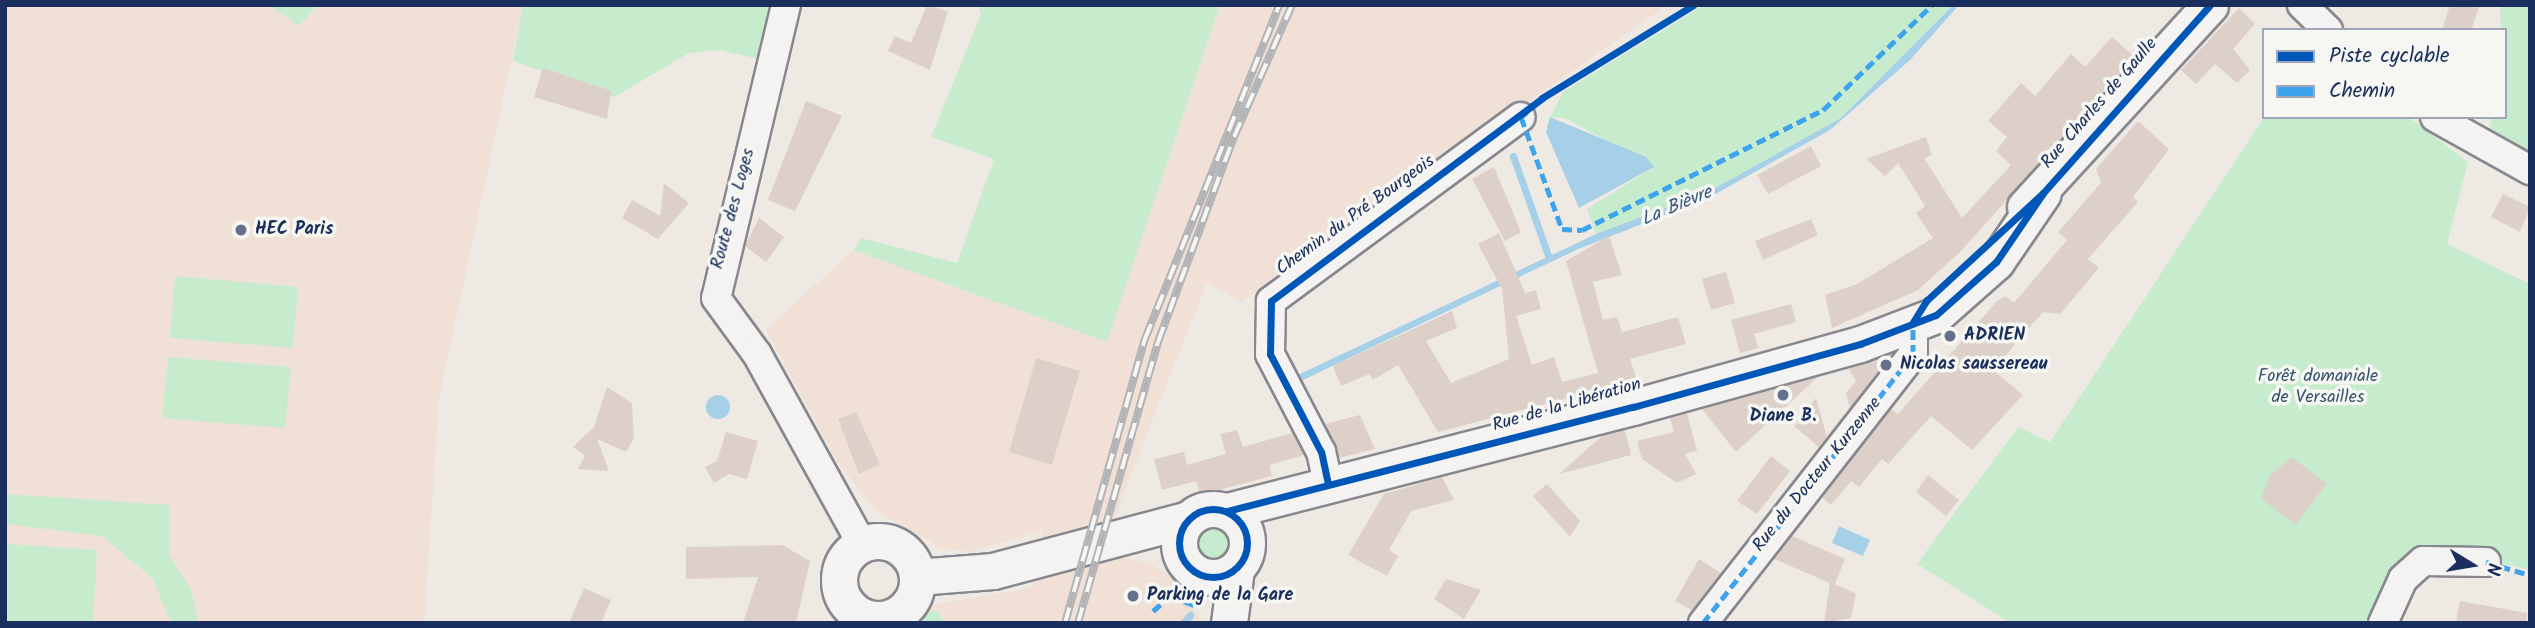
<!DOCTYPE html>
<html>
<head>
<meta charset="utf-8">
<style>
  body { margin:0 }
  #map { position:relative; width:2535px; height:628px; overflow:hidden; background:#efe9e4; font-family:Kalam,sans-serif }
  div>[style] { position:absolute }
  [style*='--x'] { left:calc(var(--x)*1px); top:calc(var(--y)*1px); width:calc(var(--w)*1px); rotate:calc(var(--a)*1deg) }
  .built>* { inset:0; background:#f0e0d6 }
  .green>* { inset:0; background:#c7eccd }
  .round { border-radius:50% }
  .water>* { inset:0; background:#a6d0e7 }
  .stream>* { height:7px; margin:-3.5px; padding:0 3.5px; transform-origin:3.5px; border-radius:3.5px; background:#a6d0e7 }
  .building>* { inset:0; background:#ddd0c9 }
  .roads { filter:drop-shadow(2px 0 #86888e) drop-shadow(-2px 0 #86888e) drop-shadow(0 2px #86888e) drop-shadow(0 -2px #86888e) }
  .minor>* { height:28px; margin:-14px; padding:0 14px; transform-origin:14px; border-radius:14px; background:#f4f3f1 }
  .major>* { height:35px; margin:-17.5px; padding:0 17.5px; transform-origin:17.5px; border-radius:17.5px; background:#f4f3f1 }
  .major>.ring { margin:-17.5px; padding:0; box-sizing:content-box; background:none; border:35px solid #f4f3f1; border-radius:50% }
  .rail>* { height:8px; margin-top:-4px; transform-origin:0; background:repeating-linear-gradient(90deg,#f6f6f2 0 16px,#b1b3b7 0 32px); box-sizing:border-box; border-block:2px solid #b1b3b7 }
  .quiet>* { height:5px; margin-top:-2.5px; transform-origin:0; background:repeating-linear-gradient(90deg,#3da3ed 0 10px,transparent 0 15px) }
  .cycleway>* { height:7px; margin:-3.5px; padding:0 3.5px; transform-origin:3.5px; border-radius:3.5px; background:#0057b8 }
  .cycleway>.ring { margin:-3.5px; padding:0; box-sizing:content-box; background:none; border:7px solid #0057b8; border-radius:50% }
  .dots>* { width:19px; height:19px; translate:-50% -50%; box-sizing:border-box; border:4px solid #f6f6f2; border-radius:50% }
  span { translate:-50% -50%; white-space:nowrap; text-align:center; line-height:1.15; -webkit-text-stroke:7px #f6f6f2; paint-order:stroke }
  .street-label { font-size:18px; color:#1b2f5e }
  .poi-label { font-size:18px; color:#1b2f5e; font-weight:700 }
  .left { translate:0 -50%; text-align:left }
  .park-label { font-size:18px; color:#375571 }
  .water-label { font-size:19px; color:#365580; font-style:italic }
  .frame { position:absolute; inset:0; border:7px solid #1b2f5e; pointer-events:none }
  .legend { position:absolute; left:2262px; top:28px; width:245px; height:91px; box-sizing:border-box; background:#f6f6f2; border:2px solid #9ea6b7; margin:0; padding:9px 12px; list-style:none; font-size:21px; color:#1b2f5e }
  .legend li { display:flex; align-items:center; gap:14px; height:35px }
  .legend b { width:35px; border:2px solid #9ea6b7 }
  .north { position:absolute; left:2437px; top:530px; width:70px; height:70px; -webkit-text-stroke:5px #f6f6f2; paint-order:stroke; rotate:101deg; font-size:19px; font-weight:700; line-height:28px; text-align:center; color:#1b2f5e }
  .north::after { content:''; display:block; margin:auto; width:24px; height:32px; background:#1b2f5e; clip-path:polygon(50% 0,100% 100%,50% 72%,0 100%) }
</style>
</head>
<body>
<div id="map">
  <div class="built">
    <i style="clip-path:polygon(5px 5px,268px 5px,299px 26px,318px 5px,523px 5px,439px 399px,424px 623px,5px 623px)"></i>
    <i style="clip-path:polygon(1220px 5px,1667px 5px,1242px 302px,1207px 283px,1120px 502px,1109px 556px,1147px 562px,1175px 579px,1203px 623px,898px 623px,910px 609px,1033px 587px,1043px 530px,971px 552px,941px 548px,877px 511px,840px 466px,766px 330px,853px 250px,1107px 342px)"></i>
  </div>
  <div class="green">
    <i style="clip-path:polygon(268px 5px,318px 5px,299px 26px)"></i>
    <i style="clip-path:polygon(523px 5px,781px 5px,767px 61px,719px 50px,689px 53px,614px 97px,513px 61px)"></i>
    <i style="clip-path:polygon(978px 5px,1220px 5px,1107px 342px,853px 250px,861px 238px,957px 263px,994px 159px,931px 137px,981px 14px)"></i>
    <i style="clip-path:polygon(1704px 5px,1953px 5px,1841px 118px,1710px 191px,1596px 234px,1587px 209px,1654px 167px,1565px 118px,1550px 117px,1563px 92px)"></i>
    <i style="clip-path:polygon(2500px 5px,2530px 5px,2530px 159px,2490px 129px,2491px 117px,2505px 117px)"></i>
    <i style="clip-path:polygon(2264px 117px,2408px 117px,2468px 162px,2447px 244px,2530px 284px,2530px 570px,2437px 548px,2399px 563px,2371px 623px,2011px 623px,1917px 564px,2018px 427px,2050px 442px)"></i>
    <i style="clip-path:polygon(175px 276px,298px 287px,293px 348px,170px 338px)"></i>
    <i style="clip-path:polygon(168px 357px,291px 367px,285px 428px,162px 418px)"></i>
    <i style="clip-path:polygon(5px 494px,170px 505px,169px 554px,191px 590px,199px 623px,171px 623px,152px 578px,102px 536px,5px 524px)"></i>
    <i class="round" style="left:1194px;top:527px;width:36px;height:36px"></i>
    <i style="clip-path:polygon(5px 544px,97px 550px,93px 623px,5px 623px)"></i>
    <i style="clip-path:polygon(936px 611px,946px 623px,902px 623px,909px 613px)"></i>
  </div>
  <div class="water">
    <i style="clip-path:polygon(1953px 5px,1959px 5px,1910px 60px,1830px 130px,1710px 197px,1576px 250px,1303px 380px,1294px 394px,1300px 374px,1596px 234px,1710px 191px,1841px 118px)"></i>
    <i style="clip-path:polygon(1550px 117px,1646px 157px,1654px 167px,1579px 208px,1546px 132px)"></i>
    <i class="round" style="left:706px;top:395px;width:24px;height:24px"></i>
    <i style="clip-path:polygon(1839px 526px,1870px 540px,1863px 556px,1832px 543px)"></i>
  </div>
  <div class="stream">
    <i style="--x:1513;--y:156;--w:108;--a:70.6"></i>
    <i style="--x:1183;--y:623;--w:11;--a:-49"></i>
  </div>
  <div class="building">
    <i style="clip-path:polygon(927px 5px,948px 11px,930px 70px,888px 51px,895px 36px,911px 43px)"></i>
    <i style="clip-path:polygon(2450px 5px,2480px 5px,2471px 30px,2442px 30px)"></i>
    <i style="clip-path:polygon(2239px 8px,2255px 24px,2233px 49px,2250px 70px,2237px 83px,2215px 64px,2196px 84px,2181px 70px)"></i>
    <i style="clip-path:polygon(2112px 37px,2135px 57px,1960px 252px,1918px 290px,1832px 328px,1825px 295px,1857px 284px,1933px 238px,1916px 213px,1925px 206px,1898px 163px,1885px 176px,1866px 159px,1926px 137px,1932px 155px,1924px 158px,1962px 218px,2011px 165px,1996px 151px,2007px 137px,1988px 121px,2021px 83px,2035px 96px,2071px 54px,2085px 67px)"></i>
    <i style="clip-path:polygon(543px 68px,611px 91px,607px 119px,534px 97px)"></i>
    <i style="clip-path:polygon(806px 101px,842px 116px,795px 211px,768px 200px)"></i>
    <i style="clip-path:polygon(2138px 121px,2169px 149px,2133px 197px,2138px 202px,2088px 259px,2099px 268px,2060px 314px,2043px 312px,1993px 370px,2023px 395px,1972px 450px,1931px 416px,1888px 464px,1882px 459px,1859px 487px,1851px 481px,1831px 505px,1822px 497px,1891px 409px,1898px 414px,1997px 301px,2006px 296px,2014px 303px,2067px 240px,2058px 232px,2101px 183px,2096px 169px)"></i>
    <i style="clip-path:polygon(1811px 146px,1821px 166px,1768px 194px,1757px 175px)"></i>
    <i style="clip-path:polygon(1494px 167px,1521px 232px,1505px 241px,1472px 179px)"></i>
    <i style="clip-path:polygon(664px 183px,689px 203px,658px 239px,622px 218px,632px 200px,660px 216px)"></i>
    <i style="clip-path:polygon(2503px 194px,2530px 207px,2520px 232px,2491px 217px)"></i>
    <i style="clip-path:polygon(759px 218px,784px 237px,766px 262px,745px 246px)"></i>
    <i style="clip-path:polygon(1811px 219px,1818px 235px,1763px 260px,1755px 241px)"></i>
    <i style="clip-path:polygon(1499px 233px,1525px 293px,1536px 290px,1541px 309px,1516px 316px,1532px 365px,1554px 357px,1562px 382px,1598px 373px,1566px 261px,1609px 236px,1622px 275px,1593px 282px,1603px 320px,1617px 317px,1622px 332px,1678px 317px,1686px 344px,1630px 359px,1637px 380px,1438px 432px,1398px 365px,1373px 380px,1369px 374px,1341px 386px,1333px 366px,1452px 311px,1457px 328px,1426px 341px,1451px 383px,1509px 359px,1502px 289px,1478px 244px)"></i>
    <i style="clip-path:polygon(1726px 272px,1735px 303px,1711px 310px,1702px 279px)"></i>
    <i style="clip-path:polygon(1791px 304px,1796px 322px,1754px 334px,1759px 348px,1740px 353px,1731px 320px)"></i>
    <i style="clip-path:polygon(1892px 353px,1850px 408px,1846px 393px,1856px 381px,1849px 369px)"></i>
    <i style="clip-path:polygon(1036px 358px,1080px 371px,1052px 465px,1009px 452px)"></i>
    <i style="clip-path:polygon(1818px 377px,1736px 452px,1702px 409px,1754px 394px)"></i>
    <i style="clip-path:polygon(607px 387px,632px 403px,634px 438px,626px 452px,597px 439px,609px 471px,578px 469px,585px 455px,573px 447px,594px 427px)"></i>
    <i style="clip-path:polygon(1816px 398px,1827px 437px,1819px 447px,1794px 426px)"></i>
    <i style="clip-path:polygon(856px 412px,880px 464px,859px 474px,838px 419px)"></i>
    <i style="clip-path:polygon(1687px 413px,1697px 451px,1685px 454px,1696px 474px,1677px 483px,1642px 459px,1637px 441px,1674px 432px,1670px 418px)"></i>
    <i style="clip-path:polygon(1360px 415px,1375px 449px,1339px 458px,1325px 424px)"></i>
    <i style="clip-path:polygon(1237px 430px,1243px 447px,1292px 433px,1304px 455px,1269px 465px,1272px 476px,1200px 495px,1196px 481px,1162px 490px,1154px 459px,1184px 452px,1187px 465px,1226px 454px,1220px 434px)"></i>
    <i style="clip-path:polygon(1625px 430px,1631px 455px,1559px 474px,1603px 435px)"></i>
    <i style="clip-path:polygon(726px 432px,758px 441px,747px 479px,729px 474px,714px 483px,705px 467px,717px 461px)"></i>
    <i style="clip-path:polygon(1771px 456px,1790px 471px,1757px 514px,1737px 501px)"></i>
    <i style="clip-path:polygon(2291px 457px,2327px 483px,2296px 525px,2261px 499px,2269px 477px)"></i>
    <i style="clip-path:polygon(1928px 475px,1959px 500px,1946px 516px,1916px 492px)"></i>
    <i style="clip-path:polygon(1442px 477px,1454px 500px,1411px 511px,1389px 550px,1398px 556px,1387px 576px,1348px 555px,1384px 494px)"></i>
    <i style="clip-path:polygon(1547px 484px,1580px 521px,1570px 537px,1533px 496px)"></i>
    <i style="clip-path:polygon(1792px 536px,1845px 559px,1835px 584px,1856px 594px,1851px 618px,1824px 623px,1830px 583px,1774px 559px)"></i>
    <i style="clip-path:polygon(782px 545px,810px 561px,796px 623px,743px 623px,758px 577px,686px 579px,686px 547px)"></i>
    <i style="clip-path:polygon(1699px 559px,1721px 573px,1692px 610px,1675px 601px)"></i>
    <i style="clip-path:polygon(1446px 579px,1481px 590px,1464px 619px,1434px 599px)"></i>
    <i style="clip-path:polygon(584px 588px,611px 600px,601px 623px,569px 623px)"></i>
    <i style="clip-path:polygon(2460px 601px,2527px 613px,2526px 623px,2456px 623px)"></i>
  </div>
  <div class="roads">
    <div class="minor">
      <i style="--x:786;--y:5;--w:301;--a:103.4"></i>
      <i style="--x:716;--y:298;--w:69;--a:53.8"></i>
      <i style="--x:757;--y:354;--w:217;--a:61.1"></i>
      <i style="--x:2302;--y:5;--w:36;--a:44"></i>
      <i style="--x:2435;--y:117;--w:109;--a:29.2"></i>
      <i style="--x:1328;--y:484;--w:33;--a:-102"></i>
      <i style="--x:1321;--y:452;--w:110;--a:-117.5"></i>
      <i style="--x:1270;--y:354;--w:53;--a:-88.9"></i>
      <i style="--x:1271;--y:301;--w:310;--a:-36.4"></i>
      <i style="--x:1703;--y:623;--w:341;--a:-52"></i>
      <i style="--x:1913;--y:354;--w:32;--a:-90"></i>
      <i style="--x:2383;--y:623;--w:48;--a:-65.6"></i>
      <i style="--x:2403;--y:579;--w:27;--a:-42"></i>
      <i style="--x:2423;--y:561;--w:63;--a:0.9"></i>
    </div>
    <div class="major">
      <i style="--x:2025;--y:207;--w:274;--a:-47.5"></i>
      <i class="ring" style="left:1179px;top:509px;width:33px;height:33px"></i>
      <i style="--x:1227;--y:511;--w:419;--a:-14.4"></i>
      <i style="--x:1633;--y:407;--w:236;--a:-15.5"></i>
      <i style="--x:1860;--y:344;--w:81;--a:-20.9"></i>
      <i style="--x:1936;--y:315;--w:80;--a:-41.5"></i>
      <i style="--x:1996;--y:262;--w:83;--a:-55.7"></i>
      <i class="ring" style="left:839px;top:541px;width:43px;height:43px"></i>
      <i style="--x:917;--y:577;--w:76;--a:-4.5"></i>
      <i style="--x:993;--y:571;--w:202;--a:-14.9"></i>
      <i style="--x:1229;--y:623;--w:54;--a:-82.6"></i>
    </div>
  </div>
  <div class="rail">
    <i style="--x:1065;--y:623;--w:295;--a:-74.3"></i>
    <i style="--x:1145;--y:339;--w:360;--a:-68.1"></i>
    <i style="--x:1078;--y:623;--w:292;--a:-74.1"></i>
    <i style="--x:1158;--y:342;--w:219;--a:-69.7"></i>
    <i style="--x:1234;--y:137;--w:144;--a:-66.3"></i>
  </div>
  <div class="quiet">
    <i style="--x:1527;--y:112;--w:8;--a:140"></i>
    <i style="--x:1521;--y:117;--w:119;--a:69.9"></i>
    <i style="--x:1562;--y:229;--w:20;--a:3"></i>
    <i style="--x:1582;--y:230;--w:269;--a:-26.5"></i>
    <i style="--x:1823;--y:110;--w:151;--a:-43.9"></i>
    <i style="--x:2486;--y:562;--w:46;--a:16.5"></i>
    <i style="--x:1153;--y:611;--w:23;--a:-41"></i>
    <i style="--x:1170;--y:596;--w:28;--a:21"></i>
    <i style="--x:1703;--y:623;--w:341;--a:-52"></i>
    <i style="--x:1913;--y:354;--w:32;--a:-90"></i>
  </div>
  <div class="cycleway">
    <i style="--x:1913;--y:322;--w:26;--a:-58"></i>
    <i style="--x:1927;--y:300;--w:158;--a:-42.7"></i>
    <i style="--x:2043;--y:193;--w:251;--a:-48.4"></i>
    <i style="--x:1328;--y:484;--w:33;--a:-102"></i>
    <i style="--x:1321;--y:452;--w:110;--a:-117.5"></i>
    <i style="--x:1270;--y:354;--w:53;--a:-88.9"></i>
    <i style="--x:1271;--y:301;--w:339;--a:-36.8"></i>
    <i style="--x:1542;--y:98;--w:177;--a:-31.6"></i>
    <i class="ring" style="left:1179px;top:509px;width:61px;height:61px"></i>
    <i style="--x:1227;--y:511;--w:419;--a:-14.4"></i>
    <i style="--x:1633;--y:407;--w:236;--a:-15.5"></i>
    <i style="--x:1860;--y:344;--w:81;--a:-20.9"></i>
    <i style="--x:1936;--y:315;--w:80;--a:-41.5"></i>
    <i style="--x:1996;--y:262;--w:83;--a:-55.7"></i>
  </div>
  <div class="dots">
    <i style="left:241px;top:230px;background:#65708d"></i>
    <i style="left:1950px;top:336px;background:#65708d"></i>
    <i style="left:1886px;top:365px;background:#65708d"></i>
    <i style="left:1783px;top:395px;background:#65708d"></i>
    <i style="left:1133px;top:596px;background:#65708d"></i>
  </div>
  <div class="street-label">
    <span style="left:2100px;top:104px;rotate:-49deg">Rue Charles de Gaulle</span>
    <span style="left:734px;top:209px;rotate:-75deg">Route des Loges</span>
    <span style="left:1356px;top:216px;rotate:-36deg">Chemin du Pré Bourgeois</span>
    <span style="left:1567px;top:406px;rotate:-16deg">Rue de la Libération</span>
    <span style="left:1818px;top:475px;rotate:-51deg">Rue du Docteur Kurzenne</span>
  </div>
  <div class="poi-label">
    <span class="left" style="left:255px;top:230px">HEC Paris</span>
    <span class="left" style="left:1964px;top:336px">ADRIEN</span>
    <span class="left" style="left:1900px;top:365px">Nicolas saussereau</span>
    <span style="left:1783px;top:417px">Diane B.</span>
    <span class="left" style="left:1147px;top:596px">Parking de la Gare</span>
  </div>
  <div class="park-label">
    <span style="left:2318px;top:388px">Forêt domaniale<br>de Versailles</span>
  </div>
  <div class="water-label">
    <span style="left:1677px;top:207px;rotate:-23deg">La Bièvre</span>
  </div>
  <div class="frame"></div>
  <ul class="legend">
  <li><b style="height:9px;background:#0057b8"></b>Piste cyclable</li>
  <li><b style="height:9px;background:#3da3ed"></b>Chemin</li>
  </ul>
  <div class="north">N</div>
</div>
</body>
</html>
